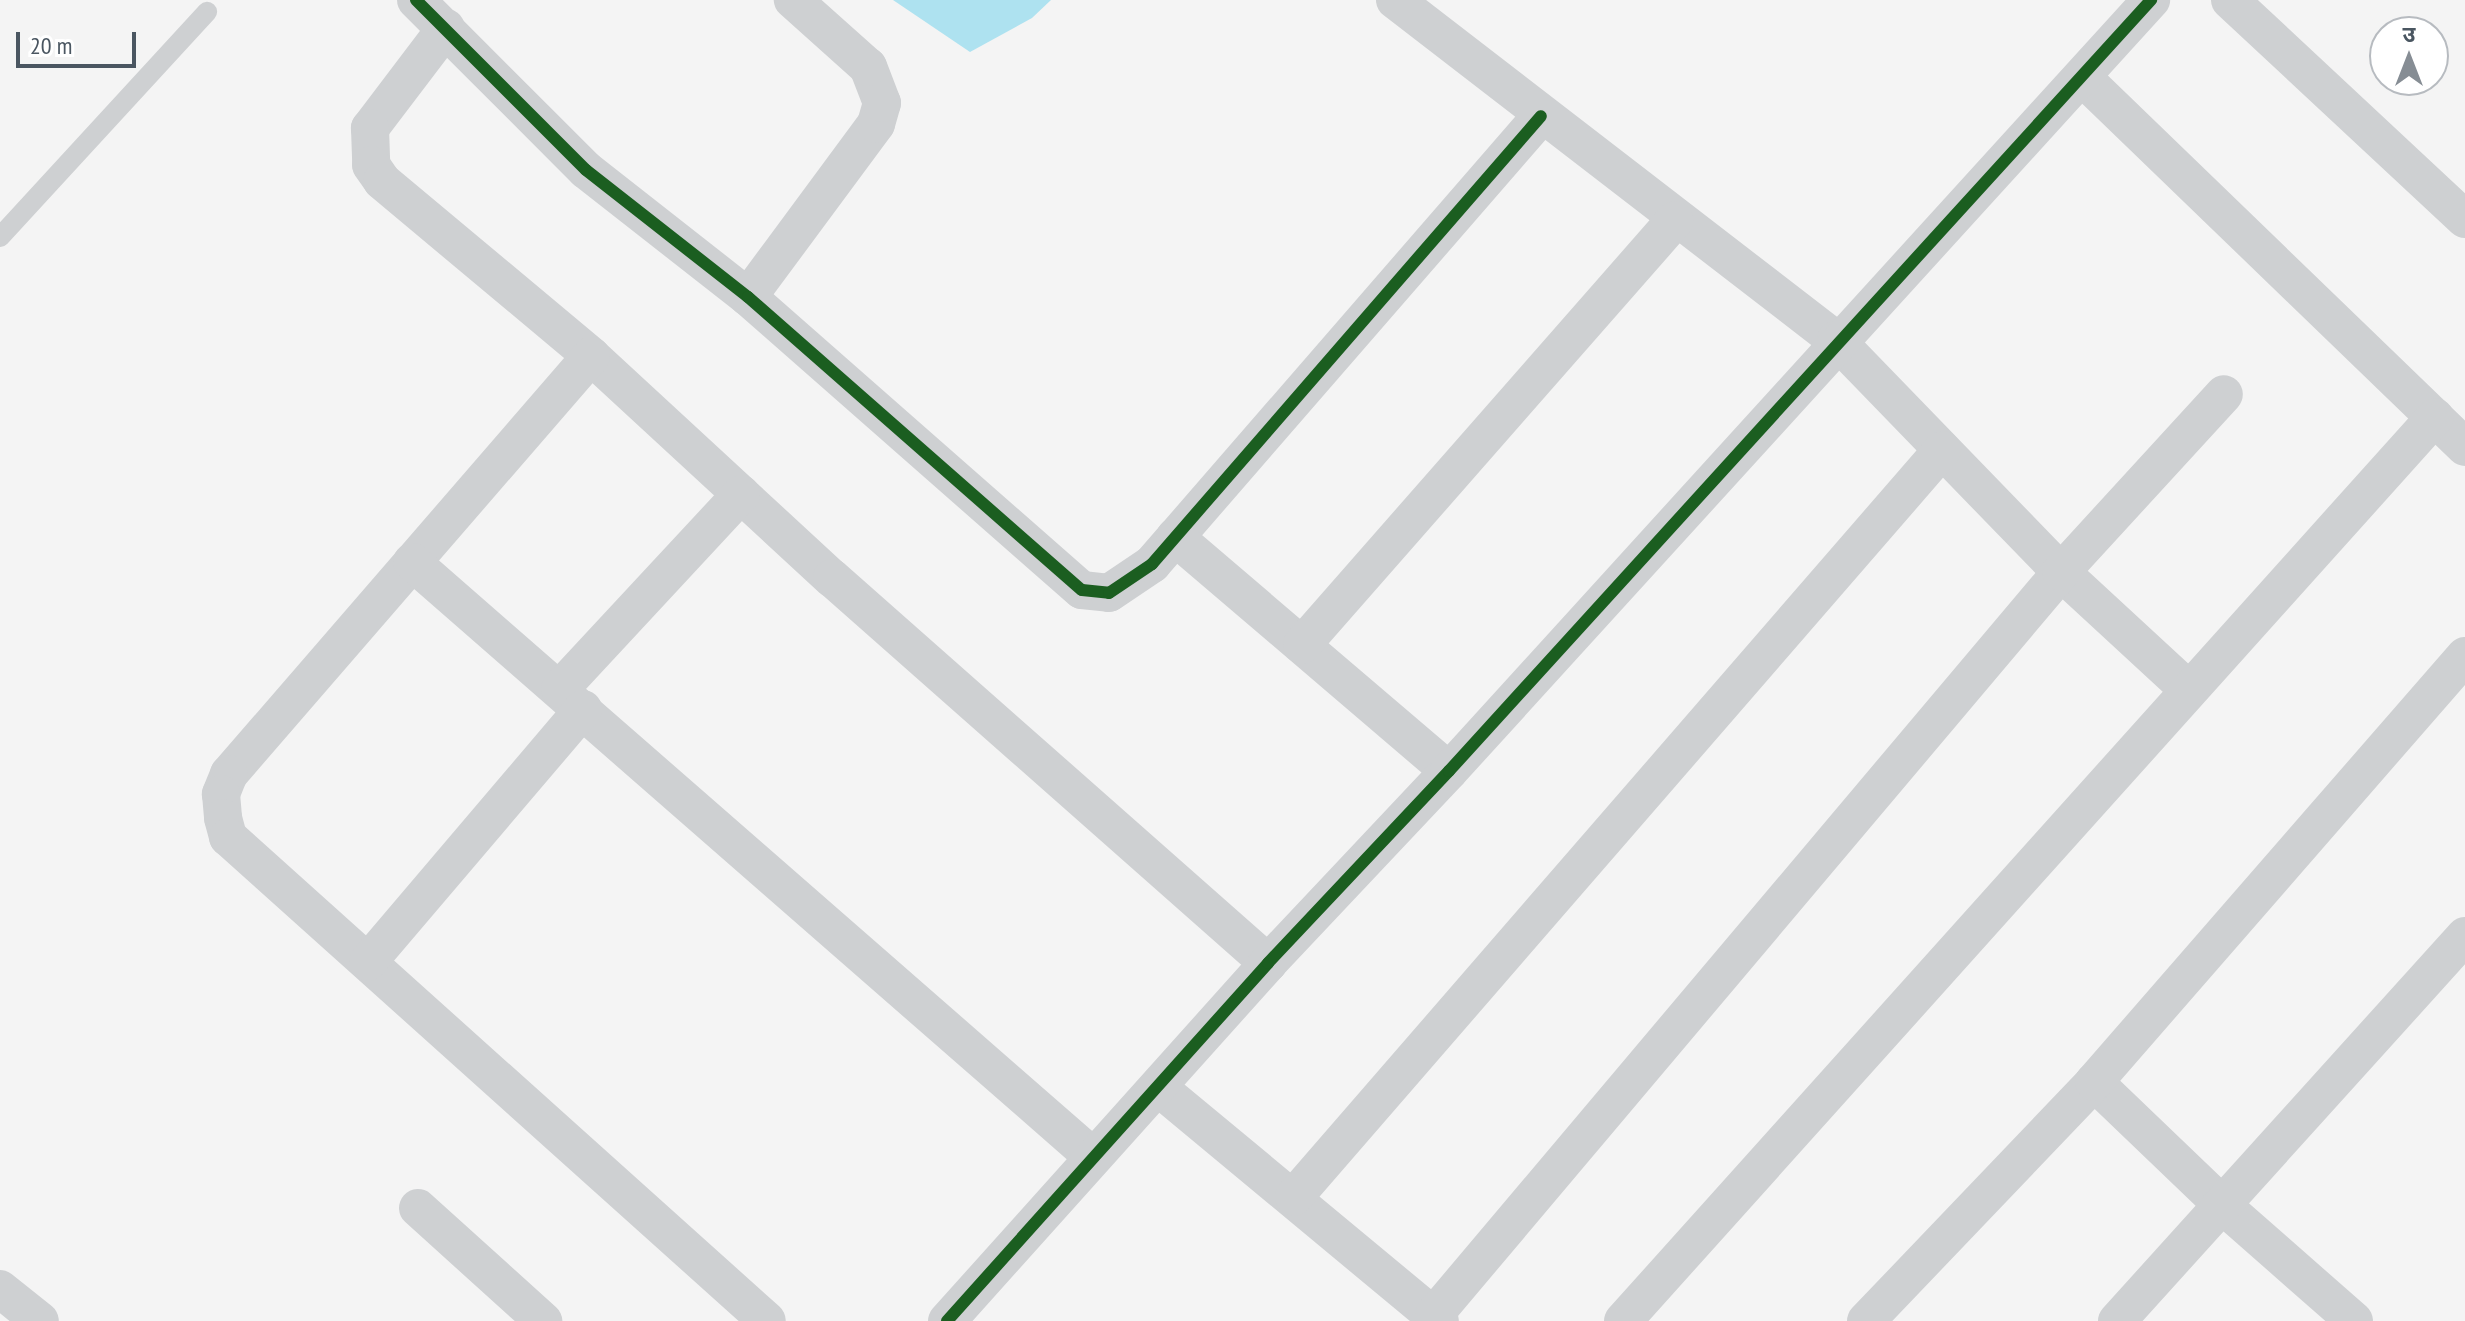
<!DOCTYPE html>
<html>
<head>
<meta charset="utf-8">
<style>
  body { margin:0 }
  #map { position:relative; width:2465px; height:1321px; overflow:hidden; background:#f4f4f4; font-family:"PT Sans Narrow","Noto Sans Devanagari",sans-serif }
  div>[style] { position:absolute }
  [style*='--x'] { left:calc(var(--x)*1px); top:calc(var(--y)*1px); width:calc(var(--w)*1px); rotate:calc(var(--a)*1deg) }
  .water>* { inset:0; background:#aee2f0 }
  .service>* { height:20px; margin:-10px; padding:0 10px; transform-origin:10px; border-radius:10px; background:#ced0d2 }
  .minor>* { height:38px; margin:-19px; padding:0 19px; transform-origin:19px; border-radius:19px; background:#ced0d2 }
  .cycleway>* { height:12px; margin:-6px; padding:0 6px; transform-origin:6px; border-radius:6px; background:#1b5e20 }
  span { translate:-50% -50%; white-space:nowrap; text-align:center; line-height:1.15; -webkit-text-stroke:7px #fff; paint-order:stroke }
  .north { position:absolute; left:2369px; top:16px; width:80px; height:80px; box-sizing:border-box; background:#fff; border:2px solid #b7bbc0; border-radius:50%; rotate:0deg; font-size:22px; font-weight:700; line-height:32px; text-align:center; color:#4a5661 }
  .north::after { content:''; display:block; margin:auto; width:28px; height:36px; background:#868d94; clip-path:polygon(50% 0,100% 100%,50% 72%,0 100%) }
  .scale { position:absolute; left:16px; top:32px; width:120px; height:36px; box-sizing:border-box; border:4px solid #4a5661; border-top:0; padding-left:10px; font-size:24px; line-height:28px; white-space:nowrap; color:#4a5661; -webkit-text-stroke:6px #fff; paint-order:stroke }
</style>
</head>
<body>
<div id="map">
  <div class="water">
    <i style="clip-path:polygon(893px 0,1051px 0,1032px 18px,970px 52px)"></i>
  </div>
  <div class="service">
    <i style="--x:0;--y:237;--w:306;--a:-47.4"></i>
  </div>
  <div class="minor">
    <i style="--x:416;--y:0;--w:240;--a:45"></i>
    <i style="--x:586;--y:170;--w:206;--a:38.1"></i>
    <i style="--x:748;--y:297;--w:444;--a:41.3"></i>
    <i style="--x:1082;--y:590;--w:27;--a:6"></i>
    <i style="--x:1109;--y:593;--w:52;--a:-34"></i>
    <i style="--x:1152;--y:564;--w:593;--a:-49.03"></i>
    <i style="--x:1395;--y:0;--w:557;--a:37.63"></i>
    <i style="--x:1836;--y:340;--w:323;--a:45.9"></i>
    <i style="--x:2061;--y:572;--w:174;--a:42.7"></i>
    <i style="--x:2230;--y:0;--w:321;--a:43"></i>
    <i style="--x:446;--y:28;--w:126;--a:127.2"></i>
    <i style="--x:370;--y:128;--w:37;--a:88"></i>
    <i style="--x:371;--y:165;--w:19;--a:55"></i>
    <i style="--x:382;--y:181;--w:273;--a:39.9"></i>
    <i style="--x:591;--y:356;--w:328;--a:42.7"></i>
    <i style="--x:832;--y:578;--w:582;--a:41.45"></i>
    <i style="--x:2083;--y:78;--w:531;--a:44.01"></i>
    <i style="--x:748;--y:297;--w:215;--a:-53.5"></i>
    <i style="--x:876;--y:124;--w:22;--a:-74"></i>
    <i style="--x:882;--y:103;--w:39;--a:-111"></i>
    <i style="--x:868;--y:67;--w:101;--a:-138.2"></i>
    <i style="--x:591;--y:356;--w:553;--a:130.89"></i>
    <i style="--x:229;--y:774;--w:22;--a:112"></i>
    <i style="--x:221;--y:794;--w:24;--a:85"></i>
    <i style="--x:223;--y:818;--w:20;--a:75"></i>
    <i style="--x:228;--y:837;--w:724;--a:41.92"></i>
    <i style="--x:1175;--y:537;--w:360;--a:40.5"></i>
    <i style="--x:412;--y:562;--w:903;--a:41.14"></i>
    <i style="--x:1302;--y:645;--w:565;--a:-48.73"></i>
    <i style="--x:560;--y:689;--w:266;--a:-47.1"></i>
    <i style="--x:368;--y:962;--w:332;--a:-49.6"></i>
    <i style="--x:2094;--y:1082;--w:176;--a:43.8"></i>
    <i style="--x:2221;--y:1204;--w:177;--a:41.3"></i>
    <i style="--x:1159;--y:1088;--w:365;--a:39.7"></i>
    <i style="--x:1294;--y:1197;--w:989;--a:-49.06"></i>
    <i style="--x:418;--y:1208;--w:169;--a:42.1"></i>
    <i style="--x:0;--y:1289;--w:51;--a:38.7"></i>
    <i style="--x:1434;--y:1315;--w:972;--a:-49.84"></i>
    <i style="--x:2061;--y:572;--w:241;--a:-47.5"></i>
    <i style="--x:947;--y:1321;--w:481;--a:-48.1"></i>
    <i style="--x:1268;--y:963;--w:264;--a:-46.7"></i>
    <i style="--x:1449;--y:771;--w:1043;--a:-47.68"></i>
    <i style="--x:1623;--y:1321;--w:1215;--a:-48.07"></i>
    <i style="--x:1866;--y:1321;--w:330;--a:-46.3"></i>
    <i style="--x:2094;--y:1082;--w:565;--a:-48.95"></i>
    <i style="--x:2117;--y:1321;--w:519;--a:-47.89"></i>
  </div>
  <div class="cycleway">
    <i style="--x:416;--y:0;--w:240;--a:45"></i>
    <i style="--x:586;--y:170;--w:206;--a:38.1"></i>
    <i style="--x:748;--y:297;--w:444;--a:41.3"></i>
    <i style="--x:1082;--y:590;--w:27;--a:6"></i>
    <i style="--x:1109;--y:593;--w:52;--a:-34"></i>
    <i style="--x:1152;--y:564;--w:593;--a:-49.03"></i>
    <i style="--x:947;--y:1321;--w:481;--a:-48.1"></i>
    <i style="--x:1268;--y:963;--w:264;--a:-46.7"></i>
    <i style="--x:1449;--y:771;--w:1043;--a:-47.68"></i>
  </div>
  <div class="north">उ</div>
  <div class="scale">20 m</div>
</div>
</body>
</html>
